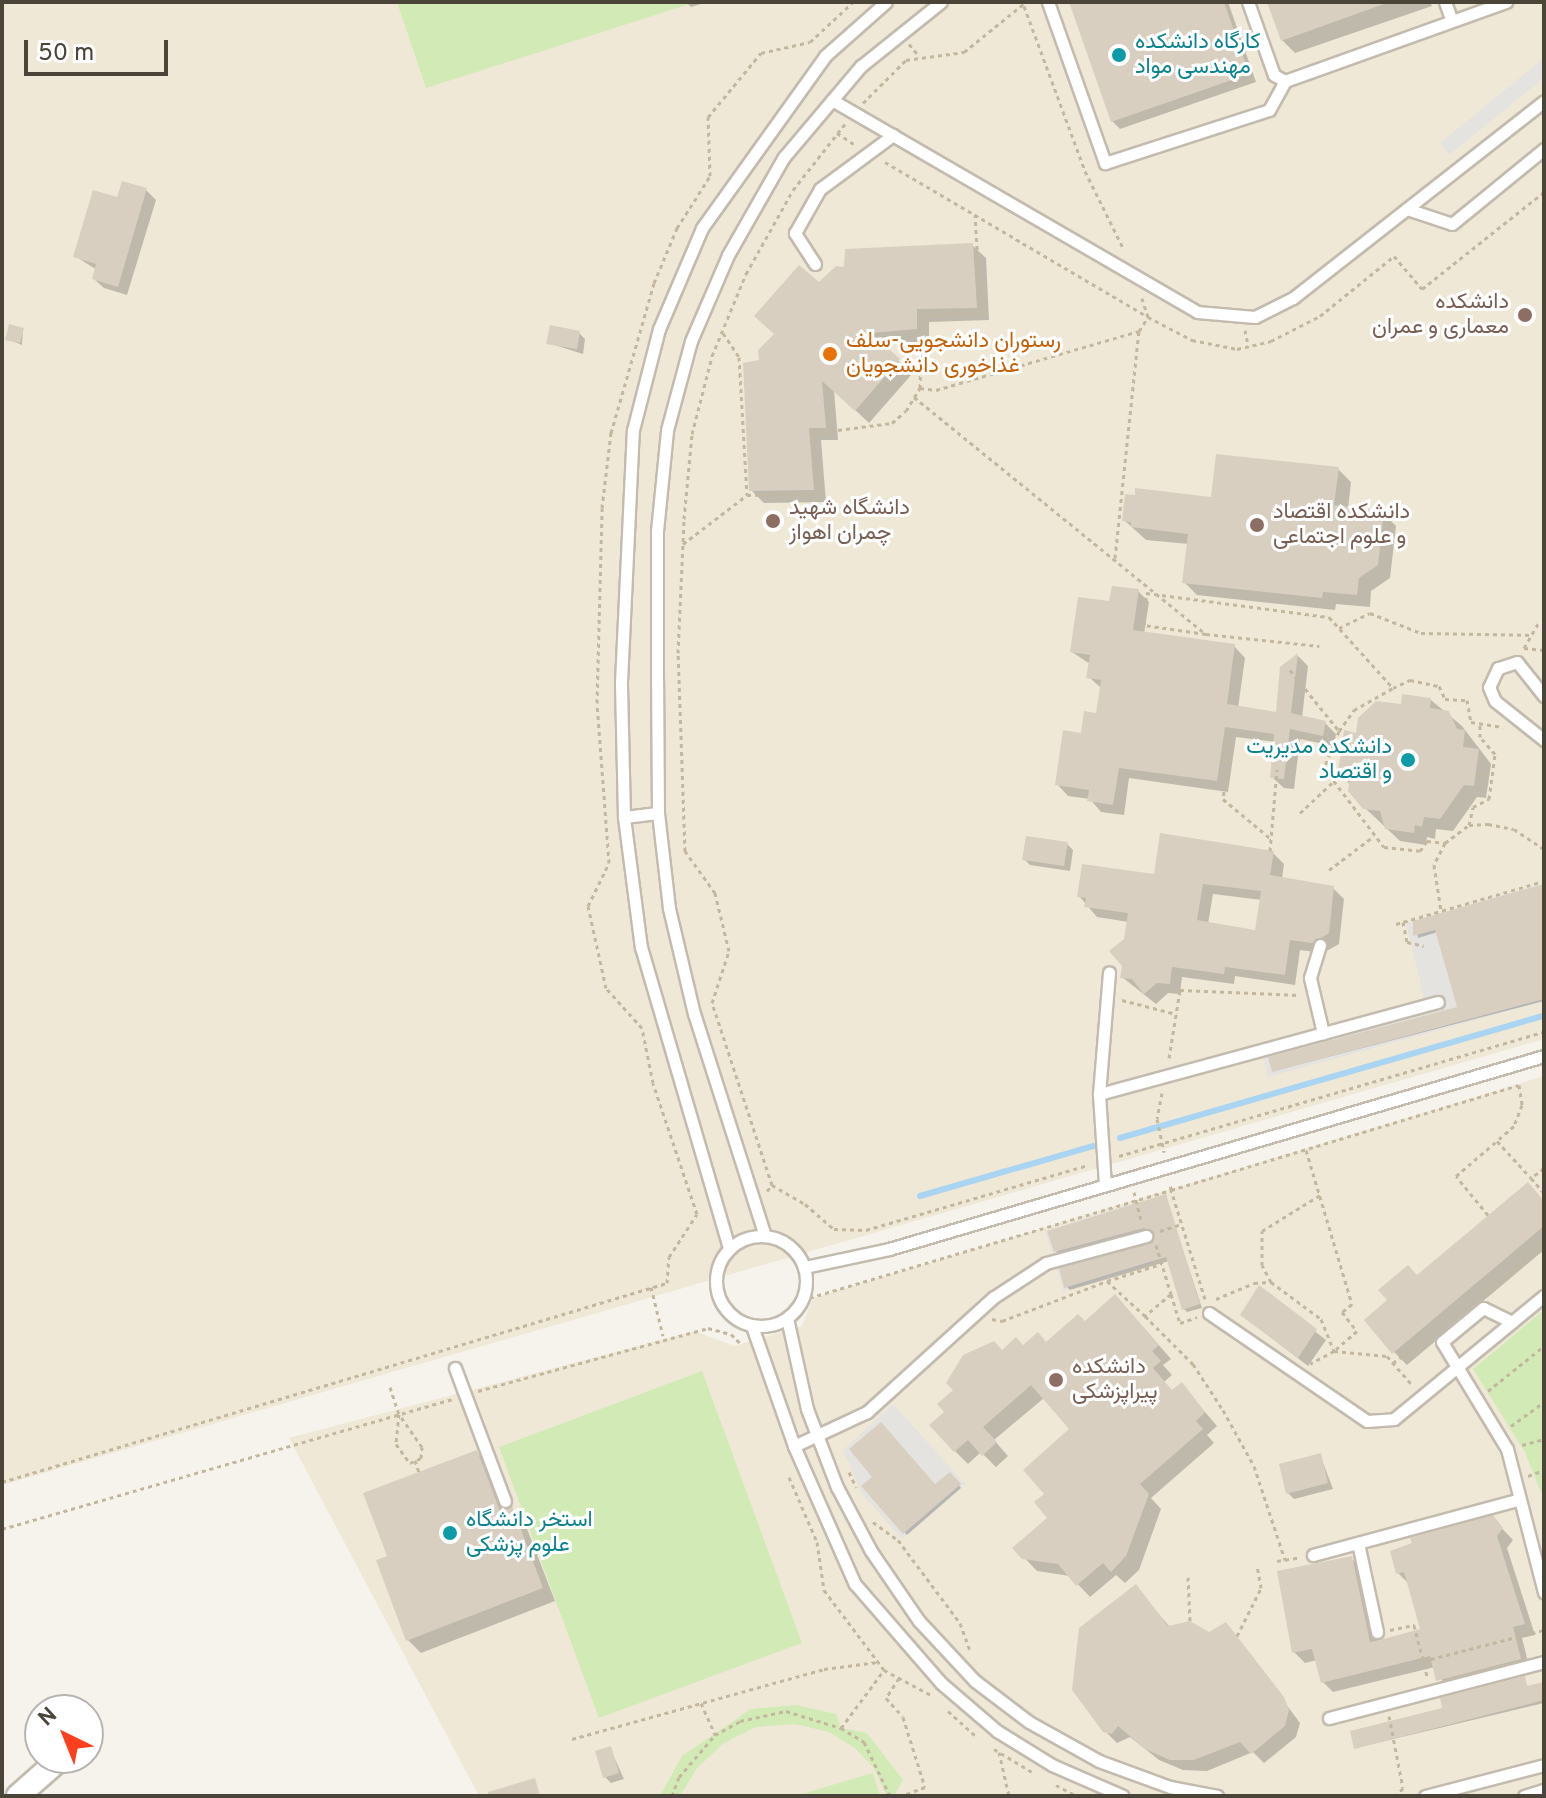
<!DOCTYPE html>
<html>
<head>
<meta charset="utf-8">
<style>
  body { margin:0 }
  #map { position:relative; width:1546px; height:1798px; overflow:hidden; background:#f6f3ec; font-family:Overpass,Vazirmatn,sans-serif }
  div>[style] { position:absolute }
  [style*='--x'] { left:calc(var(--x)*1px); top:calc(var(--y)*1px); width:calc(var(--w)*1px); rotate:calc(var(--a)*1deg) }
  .education>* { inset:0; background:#efe8d6 }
  .green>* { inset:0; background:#d2eab5 }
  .parking>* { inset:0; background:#e5e3e0 }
  .shadow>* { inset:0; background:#0003 }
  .stream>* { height:6px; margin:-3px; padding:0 3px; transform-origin:3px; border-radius:3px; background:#a9d4f2 }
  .building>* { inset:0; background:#d8cfc1 }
  .path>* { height:3px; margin-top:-1.5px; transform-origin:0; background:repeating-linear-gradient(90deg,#c4b79f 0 4px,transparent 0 8px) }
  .roads { filter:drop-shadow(2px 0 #c2bbae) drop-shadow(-2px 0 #c2bbae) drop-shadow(0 2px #c2bbae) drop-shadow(0 -2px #c2bbae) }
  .service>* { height:11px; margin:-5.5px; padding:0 5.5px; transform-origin:5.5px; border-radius:5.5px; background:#fff }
  .service>.ring { margin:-5.5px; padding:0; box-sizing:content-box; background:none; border:11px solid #fff; border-radius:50% }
  .minor>* { height:22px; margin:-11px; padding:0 11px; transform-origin:11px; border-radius:11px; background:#fff }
  .dots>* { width:22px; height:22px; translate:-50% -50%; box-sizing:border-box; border:4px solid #fff; border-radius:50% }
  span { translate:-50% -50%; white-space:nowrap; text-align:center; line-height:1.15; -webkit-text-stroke:6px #fff; paint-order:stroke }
  .culture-label { font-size:22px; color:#0d838f }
  .left { translate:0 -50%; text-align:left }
  .right { translate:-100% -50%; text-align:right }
  .education-label { font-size:22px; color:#785e54 }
  .food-label { font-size:22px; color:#c56008 }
  .frame { position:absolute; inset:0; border:4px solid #4b4439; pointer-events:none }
  .north { position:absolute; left:24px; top:1694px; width:80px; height:80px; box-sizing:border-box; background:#fff; border:2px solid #b7b4b0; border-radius:50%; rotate:317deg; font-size:22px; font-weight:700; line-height:32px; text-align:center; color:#4b4439 }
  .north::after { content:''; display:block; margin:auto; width:28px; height:36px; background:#fc3f1d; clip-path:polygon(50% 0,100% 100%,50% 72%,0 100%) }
  .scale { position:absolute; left:24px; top:40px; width:144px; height:36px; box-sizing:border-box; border:4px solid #4b4439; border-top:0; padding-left:10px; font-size:24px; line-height:28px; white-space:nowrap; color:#4b4439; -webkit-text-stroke:6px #fff; paint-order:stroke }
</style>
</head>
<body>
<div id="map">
  <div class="education">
    <i style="clip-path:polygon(2px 2px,1544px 2px,1544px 1039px,2px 1485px)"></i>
    <i style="clip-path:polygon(1544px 1076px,1544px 1796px,479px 1796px,289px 1438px,695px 1331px,734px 1346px,802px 1326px,813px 1298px)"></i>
  </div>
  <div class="green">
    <i style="clip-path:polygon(397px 2px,696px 2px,426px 88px)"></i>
    <i style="clip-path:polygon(1544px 1310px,1544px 1500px,1525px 1452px,1473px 1369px)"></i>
    <i style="clip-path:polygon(702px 1371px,802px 1643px,599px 1718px,499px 1447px)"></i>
    <i style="clip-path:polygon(796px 1705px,836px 1714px,841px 1728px,867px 1733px,903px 1780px,894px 1796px,887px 1796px,874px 1768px,855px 1748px,829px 1732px,795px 1724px,756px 1727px,724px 1743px,697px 1768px,680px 1796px,660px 1796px,682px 1756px,751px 1709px)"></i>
    <i style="clip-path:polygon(873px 1773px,880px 1796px,795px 1796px)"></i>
  </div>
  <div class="parking">
    <i style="clip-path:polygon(1544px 58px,1544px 78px,1449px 155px,1440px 143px)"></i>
    <i style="clip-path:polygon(1544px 883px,1544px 1001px,1268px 1077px,1263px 1056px,1427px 1011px,1406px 923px)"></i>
    <i style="clip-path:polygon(1133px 1203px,1153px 1263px,1063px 1291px,1045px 1231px)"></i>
    <i style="clip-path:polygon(893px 1404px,965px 1484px,902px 1539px,862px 1494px,843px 1450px)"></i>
  </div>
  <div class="shadow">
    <i style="clip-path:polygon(686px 2px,708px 2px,691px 7px)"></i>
    <i style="clip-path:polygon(1072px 2px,1228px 2px,1256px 82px,1120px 129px,1112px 121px)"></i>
    <i style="clip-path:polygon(1269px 2px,1430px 2px,1432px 6px,1295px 53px,1282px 40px)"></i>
    <i style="clip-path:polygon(146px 190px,156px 200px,127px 295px,104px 288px,94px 279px,97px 270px,75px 256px,118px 199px)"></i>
    <i style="clip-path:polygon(972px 245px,986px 258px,989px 320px,929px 322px,929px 341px,882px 345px,912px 374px,869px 423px,834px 390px,838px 440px,821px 440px,826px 502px,764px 503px,751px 490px,761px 362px,819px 285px)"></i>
    <i style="clip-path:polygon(23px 329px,22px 345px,7px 339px)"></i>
    <i style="clip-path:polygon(579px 333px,585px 339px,583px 354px,548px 343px)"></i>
    <i style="clip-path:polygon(1338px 469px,1351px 482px,1348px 509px,1383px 513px,1396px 526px,1390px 578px,1371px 591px,1370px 607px,1336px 604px,1335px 610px,1197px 595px,1184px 582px,1189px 544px,1146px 540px,1124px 520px)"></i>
    <i style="clip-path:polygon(1138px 591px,1149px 602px,1144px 634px,1234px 646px,1245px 658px,1238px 708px,1278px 714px,1282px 668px,1298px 656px,1308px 666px,1302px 718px,1325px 723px,1336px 734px,1334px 746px,1300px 739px,1294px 789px,1284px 788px,1272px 777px,1276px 742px,1236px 737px,1228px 792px,1129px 778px,1124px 815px,1101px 812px,1090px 799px,1068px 796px,1057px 784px,1098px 716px,1101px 688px,1089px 677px,1090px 664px,1072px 652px,1111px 603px)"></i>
    <i style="clip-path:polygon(1431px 700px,1462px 726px,1491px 764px,1486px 798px,1477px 797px,1453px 831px,1436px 829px,1435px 839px,1427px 837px,1426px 845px,1400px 841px,1365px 808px,1340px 770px,1357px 735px,1403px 706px)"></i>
    <i style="clip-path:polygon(1067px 844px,1073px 850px,1070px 871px,1030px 865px,1024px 859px)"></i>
    <i style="clip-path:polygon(evenodd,1273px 853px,1284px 864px,1282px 879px,1333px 888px,1344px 899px,1339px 944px,1323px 953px,1300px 950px,1295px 985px,1235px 976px,1234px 984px,1182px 977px,1180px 994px,1168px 993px,1156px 1004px,1122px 977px,1129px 922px,1097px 917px,1079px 896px,1273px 853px,1213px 894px,1262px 900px,1256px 933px,1208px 924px,1213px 894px)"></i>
    <i style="clip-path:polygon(1544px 886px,1544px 1001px,1274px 1071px,1459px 1008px,1438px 932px,1418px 938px,1415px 923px)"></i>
    <i style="clip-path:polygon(1165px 1196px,1202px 1308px,1187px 1312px,1183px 1308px,1169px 1261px,1070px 1290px,1066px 1286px,1150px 1246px,1156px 1234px,1149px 1231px,1059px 1255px,1056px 1251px)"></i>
    <i style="clip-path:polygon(1544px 1202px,1544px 1250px,1407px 1365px,1394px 1352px,1417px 1277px)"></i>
    <i style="clip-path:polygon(1260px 1288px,1326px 1340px,1308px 1366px,1242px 1315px)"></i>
    <i style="clip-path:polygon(1128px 1310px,1171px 1359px,1163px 1365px,1172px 1375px,1164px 1382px,1173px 1392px,1182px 1385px,1217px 1426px,1207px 1435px,1214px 1443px,1151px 1498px,1161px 1509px,1139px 1570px,1125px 1583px,1116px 1575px,1090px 1597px,1070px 1576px,1037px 1571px,1015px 1548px,1050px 1518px,1046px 1494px,1072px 1430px,1044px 1398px,994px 1440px,1008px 1456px,996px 1467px,981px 1452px,968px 1464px,955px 1451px,1002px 1352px,1046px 1344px,1085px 1323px)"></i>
    <i style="clip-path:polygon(476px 1452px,489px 1465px,506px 1510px,511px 1508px,524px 1521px,555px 1601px,421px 1653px,408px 1640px,389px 1557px)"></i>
    <i style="clip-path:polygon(1320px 1455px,1333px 1489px,1294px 1499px,1288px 1493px)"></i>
    <i style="clip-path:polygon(950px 1474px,961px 1488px,907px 1535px,864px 1487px,935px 1487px)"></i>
    <i style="clip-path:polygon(1492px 1518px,1513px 1540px,1507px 1548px,1535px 1635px,1522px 1638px,1530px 1670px,1448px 1691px,1435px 1667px,1333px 1692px,1323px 1682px,1317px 1660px,1305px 1663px,1294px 1652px,1351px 1558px,1362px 1569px,1378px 1642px,1422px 1630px,1410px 1585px,1398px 1573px)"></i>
    <i style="clip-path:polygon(1135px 1587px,1170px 1627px,1209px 1634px,1226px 1624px,1300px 1723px,1296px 1737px,1264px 1763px,1253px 1752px,1207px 1771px,1183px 1770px,1159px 1760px,1130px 1737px,1117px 1743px,1105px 1731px)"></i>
    <i style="clip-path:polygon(1524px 1678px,1528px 1688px,1544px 1684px,1544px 1703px,1356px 1748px)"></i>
    <i style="clip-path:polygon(610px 1748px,624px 1779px,611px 1783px,605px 1777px)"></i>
  </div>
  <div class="stream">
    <i style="--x:1120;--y:1138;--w:441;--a:-16.1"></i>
    <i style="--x:920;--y:1196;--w:180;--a:-16.1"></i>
  </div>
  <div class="building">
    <i style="clip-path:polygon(1069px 2px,1224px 2px,1249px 74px,1111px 122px)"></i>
    <i style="clip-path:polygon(1267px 2px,1384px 2px,1384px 4px,1281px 41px)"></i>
    <i style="clip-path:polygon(122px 181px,147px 188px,118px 287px,92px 279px,96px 264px,73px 257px,93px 190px,117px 197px)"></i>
    <i style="clip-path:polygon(973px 243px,977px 308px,917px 309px,917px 329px,871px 333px,900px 359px,855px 411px,822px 381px,826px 428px,809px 428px,814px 490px,749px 491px,743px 363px,759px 360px,758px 350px,774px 334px,754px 316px,799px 265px,819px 282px,836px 266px,844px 267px,845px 249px)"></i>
    <i style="clip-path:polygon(9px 324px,24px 328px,20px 343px,5px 340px)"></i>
    <i style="clip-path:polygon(550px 325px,580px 331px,577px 349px,546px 344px)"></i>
    <i style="clip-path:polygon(1216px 454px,1339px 467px,1334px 505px,1384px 511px,1378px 565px,1359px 578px,1357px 595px,1323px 592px,1322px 598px,1182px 583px,1188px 534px,1131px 527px,1131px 522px,1122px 521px,1125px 494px,1135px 495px,1135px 488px,1211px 497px)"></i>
    <i style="clip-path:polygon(1112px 586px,1139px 589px,1133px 630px,1235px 644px,1227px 704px,1276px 712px,1280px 667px,1298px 653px,1291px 713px,1326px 721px,1323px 736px,1290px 729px,1284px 779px,1270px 778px,1274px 734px,1225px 727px,1217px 781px,1119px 768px,1113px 805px,1087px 801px,1089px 790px,1055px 785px,1063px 730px,1081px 733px,1084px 711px,1096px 713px,1101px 680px,1086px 678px,1090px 655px,1070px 652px,1078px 597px,1109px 601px)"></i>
    <i style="clip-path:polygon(1402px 694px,1431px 698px,1430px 708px,1449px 711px,1457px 729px,1465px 730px,1463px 747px,1479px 749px,1474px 786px,1464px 785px,1440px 819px,1424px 817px,1422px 827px,1415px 825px,1414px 833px,1385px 829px,1380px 811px,1363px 809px,1348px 791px,1351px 772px,1338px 771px,1344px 730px,1356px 733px,1358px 718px,1376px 701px,1401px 704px)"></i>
    <i style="clip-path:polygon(evenodd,1160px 833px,1274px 851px,1270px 875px,1334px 886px,1329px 933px,1312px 943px,1290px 940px,1285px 975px,1225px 967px,1224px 974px,1172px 967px,1170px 984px,1157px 983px,1144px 994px,1132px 979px,1120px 978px,1122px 966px,1109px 951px,1124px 939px,1128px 913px,1084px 907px,1086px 898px,1077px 897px,1082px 864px,1154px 874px,1160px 833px,1203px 884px,1261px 891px,1255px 930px,1197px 920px,1203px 884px)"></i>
    <i style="clip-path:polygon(1026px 836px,1068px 842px,1064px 866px,1022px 860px)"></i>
    <i style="clip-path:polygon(1544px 884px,1544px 999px,1272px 1072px,1268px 1057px,1457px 1007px,1435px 930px,1413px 936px,1413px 921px)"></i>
    <i style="clip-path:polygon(1528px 1182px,1544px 1201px,1544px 1226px,1392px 1354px,1364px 1320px,1387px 1300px,1378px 1290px,1408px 1265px,1417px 1275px)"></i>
    <i style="clip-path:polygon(1166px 1194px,1200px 1304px,1182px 1310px,1166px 1257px,1064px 1288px,1059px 1268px,1148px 1244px,1154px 1233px,1144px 1228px,1054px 1252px,1047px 1231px)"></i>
    <i style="clip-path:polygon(1259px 1285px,1317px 1329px,1298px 1358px,1240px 1315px)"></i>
    <i style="clip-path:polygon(1115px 1294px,1159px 1345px,1152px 1351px,1161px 1361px,1153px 1368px,1172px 1390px,1182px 1382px,1205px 1412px,1196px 1421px,1203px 1429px,1140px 1484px,1149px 1494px,1126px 1556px,1111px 1572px,1103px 1563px,1076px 1586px,1058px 1564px,1022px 1559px,1012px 1548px,1047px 1518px,1034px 1502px,1044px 1494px,1023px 1470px,1069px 1429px,1031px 1385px,983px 1427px,997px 1442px,982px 1456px,968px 1440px,954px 1452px,929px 1425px,944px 1412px,937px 1404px,953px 1390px,946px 1383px,963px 1355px,994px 1341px,1002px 1350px,1016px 1337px,1023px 1345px,1038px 1332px,1046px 1342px,1078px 1314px,1085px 1321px)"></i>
    <i style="clip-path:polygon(881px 1422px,935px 1484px,950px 1472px,961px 1484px,903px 1534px,861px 1486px,872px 1477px,849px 1449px)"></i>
    <i style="clip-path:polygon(477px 1450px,500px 1511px,512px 1506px,543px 1588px,406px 1641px,376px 1560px,387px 1556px,363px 1493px)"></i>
    <i style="clip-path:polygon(1321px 1453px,1328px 1483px,1286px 1494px,1279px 1464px)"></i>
    <i style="clip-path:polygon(1493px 1515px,1503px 1528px,1497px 1536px,1525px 1624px,1513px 1627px,1521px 1659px,1436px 1681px,1430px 1656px,1321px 1683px,1312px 1649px,1292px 1653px,1277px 1571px,1352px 1556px,1370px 1642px,1380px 1640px,1420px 1629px,1404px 1572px,1396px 1574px,1390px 1551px,1412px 1543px,1410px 1538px)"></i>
    <i style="clip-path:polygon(1136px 1584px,1168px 1626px,1190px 1621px,1209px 1632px,1226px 1622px,1284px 1697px,1289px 1710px,1285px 1726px,1251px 1754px,1240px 1742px,1194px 1760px,1170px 1760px,1145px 1749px,1118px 1726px,1112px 1734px,1103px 1732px,1072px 1690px,1079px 1628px)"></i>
    <i style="clip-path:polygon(1525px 1676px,1527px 1686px,1544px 1682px,1544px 1700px,1354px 1749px,1350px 1731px,1442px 1708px,1440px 1698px)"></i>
    <i style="clip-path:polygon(611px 1746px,619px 1773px,603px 1778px,595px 1751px)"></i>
    <i style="clip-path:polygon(535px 1778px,540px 1796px,489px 1796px,488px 1792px)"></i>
  </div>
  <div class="path">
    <i style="--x:1024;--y:6;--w:176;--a:69.7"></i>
    <i style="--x:1085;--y:171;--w:88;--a:63.7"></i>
    <i style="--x:909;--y:44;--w:16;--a:50"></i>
    <i style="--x:863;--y:103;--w:61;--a:-45"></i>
    <i style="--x:906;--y:60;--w:59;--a:-7.9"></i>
    <i style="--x:964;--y:52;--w:80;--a:-38.9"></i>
    <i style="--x:837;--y:133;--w:20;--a:33"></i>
    <i style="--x:885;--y:162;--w:305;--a:30.5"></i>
    <i style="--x:1148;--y:317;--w:50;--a:27.6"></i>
    <i style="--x:1192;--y:340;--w:46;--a:11.3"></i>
    <i style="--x:1237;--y:349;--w:35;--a:-13"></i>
    <i style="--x:1271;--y:341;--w:55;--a:-27"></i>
    <i style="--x:1320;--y:316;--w:95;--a:-39"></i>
    <i style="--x:1394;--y:256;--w:43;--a:49.7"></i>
    <i style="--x:1422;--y:289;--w:156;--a:-38.5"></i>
    <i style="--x:1245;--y:330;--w:16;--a:79"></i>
    <i style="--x:723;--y:333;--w:29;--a:56"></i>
    <i style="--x:739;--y:357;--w:138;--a:86.7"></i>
    <i style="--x:747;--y:495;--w:70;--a:-1.6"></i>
    <i style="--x:817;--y:493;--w:60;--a:-92.9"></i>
    <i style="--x:814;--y:433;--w:79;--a:-7.3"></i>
    <i style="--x:892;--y:423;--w:18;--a:-41"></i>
    <i style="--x:906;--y:411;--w:27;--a:-59"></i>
    <i style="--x:920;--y:388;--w:73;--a:-88.4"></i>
    <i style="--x:922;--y:315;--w:59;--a:-1.9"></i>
    <i style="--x:981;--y:313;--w:98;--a:-93.5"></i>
    <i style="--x:920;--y:388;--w:16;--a:7"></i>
    <i style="--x:936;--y:390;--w:211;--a:-16.2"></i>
    <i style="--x:1139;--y:331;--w:17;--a:-57"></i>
    <i style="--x:1148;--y:317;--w:20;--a:-108"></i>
    <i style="--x:914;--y:397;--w:376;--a:39.1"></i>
    <i style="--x:1206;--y:634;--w:114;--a:6.1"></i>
    <i style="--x:683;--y:544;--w:81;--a:-37.4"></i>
    <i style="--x:1115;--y:558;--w:228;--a:-84"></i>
    <i style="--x:1339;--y:628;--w:34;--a:-26"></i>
    <i style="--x:1370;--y:613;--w:55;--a:21.4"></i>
    <i style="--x:1421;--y:633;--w:110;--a:1"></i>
    <i style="--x:1206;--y:634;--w:63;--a:-171.7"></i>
    <i style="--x:1144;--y:625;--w:32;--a:-86"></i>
    <i style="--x:1146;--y:593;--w:185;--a:7.5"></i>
    <i style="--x:1329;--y:617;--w:96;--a:48"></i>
    <i style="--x:1393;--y:688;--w:19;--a:-25"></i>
    <i style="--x:1410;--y:680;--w:30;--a:12"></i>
    <i style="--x:1439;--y:686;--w:14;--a:65"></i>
    <i style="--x:1445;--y:699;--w:22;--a:3"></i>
    <i style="--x:1467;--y:700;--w:22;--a:80"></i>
    <i style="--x:1471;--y:722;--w:32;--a:9"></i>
    <i style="--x:1524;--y:648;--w:30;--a:-60"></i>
    <i style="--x:1524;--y:648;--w:20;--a:6"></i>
    <i style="--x:1290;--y:670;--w:78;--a:51.2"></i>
    <i style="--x:1339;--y:731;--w:40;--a:112"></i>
    <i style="--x:1324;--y:768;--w:99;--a:52.8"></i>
    <i style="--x:1384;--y:847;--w:36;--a:6"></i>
    <i style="--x:1420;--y:851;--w:12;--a:-55"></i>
    <i style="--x:1427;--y:841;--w:18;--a:6"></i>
    <i style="--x:1445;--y:843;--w:25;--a:117"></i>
    <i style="--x:1434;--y:865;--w:47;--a:81.3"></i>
    <i style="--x:1232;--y:728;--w:72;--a:97.2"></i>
    <i style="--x:1223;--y:799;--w:62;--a:39.8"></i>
    <i style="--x:1339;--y:731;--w:26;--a:-54"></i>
    <i style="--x:1354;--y:710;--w:45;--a:-29.4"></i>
    <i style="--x:1476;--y:772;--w:16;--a:7"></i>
    <i style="--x:1300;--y:813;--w:45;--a:-43.2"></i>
    <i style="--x:1469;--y:825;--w:18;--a:-77"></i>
    <i style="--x:1473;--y:807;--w:18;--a:-27"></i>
    <i style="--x:1489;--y:799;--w:45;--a:-82.4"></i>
    <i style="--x:1495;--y:754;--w:23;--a:-131"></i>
    <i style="--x:1480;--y:737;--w:13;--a:-90"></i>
    <i style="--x:1445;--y:843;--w:30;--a:-37"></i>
    <i style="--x:1469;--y:825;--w:19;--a:-3"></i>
    <i style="--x:1488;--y:824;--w:26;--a:11"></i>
    <i style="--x:1514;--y:829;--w:36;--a:34"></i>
    <i style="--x:1270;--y:851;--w:82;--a:-85.1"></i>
    <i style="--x:1329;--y:870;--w:56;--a:-37.1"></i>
    <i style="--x:1403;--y:922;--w:20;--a:79"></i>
    <i style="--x:1407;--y:942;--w:17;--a:13"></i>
    <i style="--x:1396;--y:924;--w:154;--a:-16.2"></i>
    <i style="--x:1122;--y:1000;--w:56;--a:14.5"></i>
    <i style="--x:1169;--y:1058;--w:69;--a:-80.8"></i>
    <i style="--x:1180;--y:990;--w:119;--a:2.4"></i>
    <i style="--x:1162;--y:1093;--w:26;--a:101"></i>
    <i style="--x:1157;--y:1119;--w:34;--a:78"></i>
    <i style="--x:1306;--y:1150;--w:161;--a:73.4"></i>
    <i style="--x:1352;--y:1304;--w:13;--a:141"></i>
    <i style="--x:1342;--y:1312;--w:24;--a:52"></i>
    <i style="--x:1357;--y:1331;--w:30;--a:139"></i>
    <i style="--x:1334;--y:1351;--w:53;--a:5.4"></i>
    <i style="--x:1387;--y:1356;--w:37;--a:49"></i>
    <i style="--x:1119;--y:1156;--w:443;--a:-16.3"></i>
    <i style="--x:1544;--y:1168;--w:16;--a:142"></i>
    <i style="--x:1531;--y:1178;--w:20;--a:49"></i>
    <i style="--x:772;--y:1185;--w:38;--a:30"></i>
    <i style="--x:805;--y:1204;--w:38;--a:41"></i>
    <i style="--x:834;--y:1229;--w:32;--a:2"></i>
    <i style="--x:866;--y:1230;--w:231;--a:-16.3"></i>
    <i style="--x:767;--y:1191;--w:8;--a:-50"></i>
    <i style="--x:772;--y:1185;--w:192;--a:-108.2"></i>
    <i style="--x:712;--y:1003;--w:55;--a:-71.9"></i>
    <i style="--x:729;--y:951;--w:60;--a:-103.6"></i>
    <i style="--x:715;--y:893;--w:52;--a:-125.5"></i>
    <i style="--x:685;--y:851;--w:198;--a:-92"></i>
    <i style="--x:678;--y:653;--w:134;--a:-87.4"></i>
    <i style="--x:684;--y:519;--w:85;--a:-84.6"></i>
    <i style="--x:692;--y:434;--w:81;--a:-75.6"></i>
    <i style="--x:712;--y:356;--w:89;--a:-67.5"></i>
    <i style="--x:746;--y:274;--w:96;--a:-60.8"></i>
    <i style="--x:793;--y:190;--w:84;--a:-51.8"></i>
    <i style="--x:1134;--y:1192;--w:32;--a:76"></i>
    <i style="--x:1488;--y:1215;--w:50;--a:-129.4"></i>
    <i style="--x:1456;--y:1176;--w:54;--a:-40.5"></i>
    <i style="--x:1497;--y:1141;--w:50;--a:47.4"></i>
    <i style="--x:1160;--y:1231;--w:20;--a:-18"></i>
    <i style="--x:1156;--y:1245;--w:51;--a:73"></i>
    <i style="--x:1171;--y:1294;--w:34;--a:140"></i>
    <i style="--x:1145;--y:1316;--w:68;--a:45"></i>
    <i style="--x:1193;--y:1364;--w:55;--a:56.9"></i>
    <i style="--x:1223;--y:1410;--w:64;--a:61"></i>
    <i style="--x:1254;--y:1466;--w:99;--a:71.7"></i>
    <i style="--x:1107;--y:1281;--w:57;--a:-17.5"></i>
    <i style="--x:1271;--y:1282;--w:62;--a:36.5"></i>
    <i style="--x:1321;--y:1319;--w:35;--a:68"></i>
    <i style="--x:1334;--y:1351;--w:27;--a:152"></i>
    <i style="--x:651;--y:1287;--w:50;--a:76.2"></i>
    <i style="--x:1485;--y:1293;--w:77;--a:-39.7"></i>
    <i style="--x:1171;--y:1294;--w:30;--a:73"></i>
    <i style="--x:1180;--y:1323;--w:18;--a:-19"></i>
    <i style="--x:1205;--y:1299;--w:114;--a:-107.3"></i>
    <i style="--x:1171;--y:1190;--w:363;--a:-16.8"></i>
    <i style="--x:1519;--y:1085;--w:20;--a:81"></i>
    <i style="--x:1522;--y:1105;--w:22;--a:111"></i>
    <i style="--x:1514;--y:1126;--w:23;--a:139"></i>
    <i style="--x:1216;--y:1299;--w:41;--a:-22.8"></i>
    <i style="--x:1254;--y:1283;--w:17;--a:-3"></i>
    <i style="--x:1271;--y:1282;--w:19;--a:-118"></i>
    <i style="--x:1262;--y:1265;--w:34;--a:-90"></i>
    <i style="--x:1262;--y:1231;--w:68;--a:-31.8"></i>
    <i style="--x:802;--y:1300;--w:385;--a:-16.6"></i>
    <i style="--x:1171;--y:1190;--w:7;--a:-98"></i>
    <i style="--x:992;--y:1319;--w:10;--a:11"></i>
    <i style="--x:1002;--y:1321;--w:112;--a:-20.9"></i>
    <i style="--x:1107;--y:1281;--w:52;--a:42.6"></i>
    <i style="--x:1393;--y:1363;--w:42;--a:-36.3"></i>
    <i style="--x:390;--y:1387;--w:28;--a:72"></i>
    <i style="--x:399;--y:1414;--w:30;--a:96"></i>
    <i style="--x:396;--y:1444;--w:24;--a:54"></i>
    <i style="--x:410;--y:1463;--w:12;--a:-24"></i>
    <i style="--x:421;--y:1458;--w:11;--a:-85"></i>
    <i style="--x:422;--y:1447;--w:38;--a:-125"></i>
    <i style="--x:478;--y:1391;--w:238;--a:-15.3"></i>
    <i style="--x:708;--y:1328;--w:24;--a:15"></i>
    <i style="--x:731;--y:1334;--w:14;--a:45"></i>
    <i style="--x:1488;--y:1391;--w:72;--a:-38.8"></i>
    <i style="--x:1511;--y:1426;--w:41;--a:-36"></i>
    <i style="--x:1522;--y:1445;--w:23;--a:-15"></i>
    <i style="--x:415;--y:1460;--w:13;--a:72"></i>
    <i style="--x:849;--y:1472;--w:17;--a:65"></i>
    <i style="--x:1528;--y:1476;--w:17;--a:-21"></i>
    <i style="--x:789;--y:1477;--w:71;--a:66.7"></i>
    <i style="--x:817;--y:1542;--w:49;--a:81.7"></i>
    <i style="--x:824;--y:1590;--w:100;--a:53.1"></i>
    <i style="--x:884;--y:1670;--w:53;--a:28"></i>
    <i style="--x:2;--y:1482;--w:694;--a:-16.66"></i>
    <i style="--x:667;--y:1283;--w:26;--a:-86"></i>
    <i style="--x:669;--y:1257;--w:51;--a:-56.9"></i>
    <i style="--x:697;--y:1214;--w:138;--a:-108.6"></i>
    <i style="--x:653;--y:1083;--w:56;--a:-101.3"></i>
    <i style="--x:642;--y:1028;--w:54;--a:-132"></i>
    <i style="--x:606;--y:988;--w:84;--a:-102.4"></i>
    <i style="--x:588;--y:906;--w:48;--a:-64"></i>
    <i style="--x:609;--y:863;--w:160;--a:-94.3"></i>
    <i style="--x:597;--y:703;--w:195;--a:-88.5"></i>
    <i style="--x:602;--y:508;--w:76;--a:-83.2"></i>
    <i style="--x:611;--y:433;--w:156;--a:-74"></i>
    <i style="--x:654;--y:283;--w:60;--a:-67.3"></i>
    <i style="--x:677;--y:228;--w:62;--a:-57.6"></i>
    <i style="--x:710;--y:176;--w:59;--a:-91.9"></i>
    <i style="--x:708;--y:117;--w:83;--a:-50.4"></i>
    <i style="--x:761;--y:53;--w:50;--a:-12.7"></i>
    <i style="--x:810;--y:42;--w:59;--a:-42.9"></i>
    <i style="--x:873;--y:1522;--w:31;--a:36"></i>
    <i style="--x:898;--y:1540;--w:104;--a:53.2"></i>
    <i style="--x:960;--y:1623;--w:30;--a:70"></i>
    <i style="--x:2;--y:1529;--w:468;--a:-16.1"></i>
    <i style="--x:1277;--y:1561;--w:24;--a:-9"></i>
    <i style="--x:1188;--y:1577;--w:44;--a:87.4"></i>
    <i style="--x:1390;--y:1630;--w:25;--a:-12"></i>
    <i style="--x:1414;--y:1625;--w:53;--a:75.7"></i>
    <i style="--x:1237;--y:1636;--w:54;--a:-63.4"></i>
    <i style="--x:1261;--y:1588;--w:23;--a:-100"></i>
    <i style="--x:1423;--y:1661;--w:125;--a:-14.4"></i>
    <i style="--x:899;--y:1678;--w:24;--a:123"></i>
    <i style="--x:886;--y:1698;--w:25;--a:48"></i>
    <i style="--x:903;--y:1717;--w:73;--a:72.6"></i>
    <i style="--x:925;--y:1787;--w:25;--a:159"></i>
    <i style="--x:701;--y:1703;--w:35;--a:66"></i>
    <i style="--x:948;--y:1711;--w:36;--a:42"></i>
    <i style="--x:1389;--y:1716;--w:73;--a:79"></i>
    <i style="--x:1403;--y:1788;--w:11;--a:131"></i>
    <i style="--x:841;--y:1728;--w:72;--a:-53.4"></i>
    <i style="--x:572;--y:1739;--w:262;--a:-15.5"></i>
    <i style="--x:824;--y:1669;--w:54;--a:-7.4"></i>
    <i style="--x:994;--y:1749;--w:44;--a:31.2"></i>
    <i style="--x:999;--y:1752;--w:45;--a:77.2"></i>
    <i style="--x:1056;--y:1785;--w:24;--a:28"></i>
    <i style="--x:672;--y:1796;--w:20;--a:-70"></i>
    <i style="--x:679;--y:1777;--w:55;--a:-49.4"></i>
    <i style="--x:715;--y:1735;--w:29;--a:-29"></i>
    <i style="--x:740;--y:1721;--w:47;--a:-12.3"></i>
    <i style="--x:786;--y:1711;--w:58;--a:17.2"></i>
    <i style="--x:841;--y:1728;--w:27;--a:31"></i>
    <i style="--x:864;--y:1742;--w:60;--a:64.3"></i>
  </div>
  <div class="roads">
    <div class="service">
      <i style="--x:1048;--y:2;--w:171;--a:70.5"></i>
      <i style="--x:1105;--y:163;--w:172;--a:-17.9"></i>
      <i style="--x:1269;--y:110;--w:33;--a:-61"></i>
      <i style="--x:1285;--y:81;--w:235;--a:-19.7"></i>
      <i style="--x:1248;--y:2;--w:77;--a:70.4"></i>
      <i style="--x:1274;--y:75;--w:13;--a:29"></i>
      <i style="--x:1445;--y:2;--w:20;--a:70"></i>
      <i style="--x:832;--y:100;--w:422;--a:30.1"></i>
      <i style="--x:1197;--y:312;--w:58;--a:4.9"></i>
      <i style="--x:1255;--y:317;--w:42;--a:-26.6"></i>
      <i style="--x:1293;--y:298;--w:319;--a:-38.1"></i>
      <i style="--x:1407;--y:209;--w:47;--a:18.4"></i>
      <i style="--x:1452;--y:224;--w:119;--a:-39.2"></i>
      <i style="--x:815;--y:264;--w:37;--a:-123"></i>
      <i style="--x:795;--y:233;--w:51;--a:-60.4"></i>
      <i style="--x:820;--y:189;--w:91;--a:-36.5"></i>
      <i style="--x:1544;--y:696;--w:43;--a:-128.5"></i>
      <i style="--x:1517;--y:662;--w:20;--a:162"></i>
      <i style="--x:1498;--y:668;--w:21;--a:115"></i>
      <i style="--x:1489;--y:687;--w:15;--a:67"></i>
      <i style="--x:1495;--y:701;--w:63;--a:38.5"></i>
      <i style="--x:624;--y:817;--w:34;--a:-7"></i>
      <i style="--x:1320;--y:945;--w:34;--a:107"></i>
      <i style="--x:1310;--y:978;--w:57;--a:76.7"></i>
      <i style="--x:1099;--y:1094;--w:122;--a:-85.3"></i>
      <i style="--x:1105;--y:1185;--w:91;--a:-93.8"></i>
      <i style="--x:1099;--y:1094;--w:351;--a:-15.2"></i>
      <i class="ring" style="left:716px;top:1236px;width:79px;height:79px"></i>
      <i style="--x:765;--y:1236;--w:233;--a:-107.7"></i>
      <i style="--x:694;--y:1014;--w:109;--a:-103.3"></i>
      <i style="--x:669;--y:908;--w:96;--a:-96.6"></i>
      <i style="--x:658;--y:813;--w:134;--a:-90.4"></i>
      <i style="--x:657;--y:679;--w:148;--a:-90"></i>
      <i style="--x:657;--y:531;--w:101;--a:-84.3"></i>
      <i style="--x:667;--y:430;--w:92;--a:-74.9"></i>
      <i style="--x:691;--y:341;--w:94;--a:-66.7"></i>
      <i style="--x:728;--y:255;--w:113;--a:-60.3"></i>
      <i style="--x:784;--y:157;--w:119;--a:-49.8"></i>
      <i style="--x:861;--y:66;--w:102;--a:-38.7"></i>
      <i style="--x:729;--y:1248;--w:313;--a:-106.3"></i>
      <i style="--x:641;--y:948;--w:132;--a:-97.4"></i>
      <i style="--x:624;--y:817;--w:135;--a:-91.3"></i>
      <i style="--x:621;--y:682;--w:252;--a:-87.3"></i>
      <i style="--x:633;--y:430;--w:104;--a:-75.6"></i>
      <i style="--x:659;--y:329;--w:110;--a:-66.9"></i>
      <i style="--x:702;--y:228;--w:211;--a:-54.4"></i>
      <i style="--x:825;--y:56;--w:81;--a:-41.5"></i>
      <i style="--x:805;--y:1267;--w:86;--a:-12.1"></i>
      <i style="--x:889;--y:1249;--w:683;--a:-16.42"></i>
      <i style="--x:1209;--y:1313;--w:191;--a:34.4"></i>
      <i style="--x:1367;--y:1421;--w:27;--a:-4"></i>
      <i style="--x:1394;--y:1419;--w:194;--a:-39.4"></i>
      <i style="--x:787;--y:1318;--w:93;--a:77.6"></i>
      <i style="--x:807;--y:1409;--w:84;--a:69"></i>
      <i style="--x:837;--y:1487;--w:72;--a:62"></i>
      <i style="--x:871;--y:1551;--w:85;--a:55.6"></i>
      <i style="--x:919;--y:1621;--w:82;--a:47"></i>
      <i style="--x:975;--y:1681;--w:68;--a:37.2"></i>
      <i style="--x:1029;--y:1722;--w:80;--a:29.1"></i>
      <i style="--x:1099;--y:1761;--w:76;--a:20.1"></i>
      <i style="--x:1170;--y:1787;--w:48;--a:10.8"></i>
      <i style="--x:1512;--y:1322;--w:32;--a:-154"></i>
      <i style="--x:1483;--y:1308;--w:53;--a:140.3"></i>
      <i style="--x:1442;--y:1342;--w:125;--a:58.7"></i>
      <i style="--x:1507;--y:1449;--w:148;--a:75.5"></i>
      <i style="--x:752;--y:1326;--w:127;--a:70.7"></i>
      <i style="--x:794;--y:1446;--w:151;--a:66.2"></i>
      <i style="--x:855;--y:1584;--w:131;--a:49"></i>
      <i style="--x:941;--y:1683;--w:74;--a:40.6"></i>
      <i style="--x:997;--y:1731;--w:65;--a:31.7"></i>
      <i style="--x:1052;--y:1765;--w:77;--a:23.6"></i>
      <i style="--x:455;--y:1368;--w:142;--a:69.4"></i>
      <i style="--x:794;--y:1446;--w:81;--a:-25"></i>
      <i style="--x:867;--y:1412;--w:171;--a:-42.2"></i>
      <i style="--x:994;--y:1297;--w:62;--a:-33.2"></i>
      <i style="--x:1046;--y:1263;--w:104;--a:-15.1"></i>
      <i style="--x:1358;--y:1543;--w:91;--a:77.9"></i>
      <i style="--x:1313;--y:1555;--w:211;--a:-15.1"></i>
      <i style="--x:1329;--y:1718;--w:222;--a:-14.6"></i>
      <i style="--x:1425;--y:1796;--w:123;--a:-14.6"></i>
      <i style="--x:1524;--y:1796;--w:21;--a:-17"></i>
    </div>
    <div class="minor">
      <i style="--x:18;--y:1796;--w:57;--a:-41.5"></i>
    </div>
  </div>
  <div class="dots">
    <i style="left:1119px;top:55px;background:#0f9aa8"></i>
    <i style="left:1525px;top:315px;background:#8d6e63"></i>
    <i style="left:830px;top:354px;background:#e8710a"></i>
    <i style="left:773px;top:521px;background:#8d6e63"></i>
    <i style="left:1257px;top:525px;background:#8d6e63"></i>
    <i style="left:1408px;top:760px;background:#0f9aa8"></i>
    <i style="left:1056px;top:1380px;background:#8d6e63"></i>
    <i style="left:450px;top:1533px;background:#0f9aa8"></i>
  </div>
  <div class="culture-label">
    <span class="left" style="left:1135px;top:55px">کارگاه دانشکده<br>مهندسی مواد</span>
    <span class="right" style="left:1392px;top:760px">دانشکده مدیریت<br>و اقتصاد</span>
    <span class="left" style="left:466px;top:1533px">استخر دانشگاه<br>علوم پزشکی</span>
  </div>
  <div class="education-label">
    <span class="right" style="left:1509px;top:315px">دانشکده<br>معماری و عمران</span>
    <span class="left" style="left:789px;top:521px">دانشگاه شهید<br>چمران اهواز</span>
    <span class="left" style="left:1273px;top:525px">دانشکده اقتصاد<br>و علوم اجتماعی</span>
    <span class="left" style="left:1072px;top:1380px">دانشکده<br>پیراپزشکی</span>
  </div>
  <div class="food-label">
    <span class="left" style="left:846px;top:354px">رستوران دانشجویی-سلف<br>غذاخوری دانشجویان</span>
  </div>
  <div class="frame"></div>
  <div class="north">N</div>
  <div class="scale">50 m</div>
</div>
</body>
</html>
